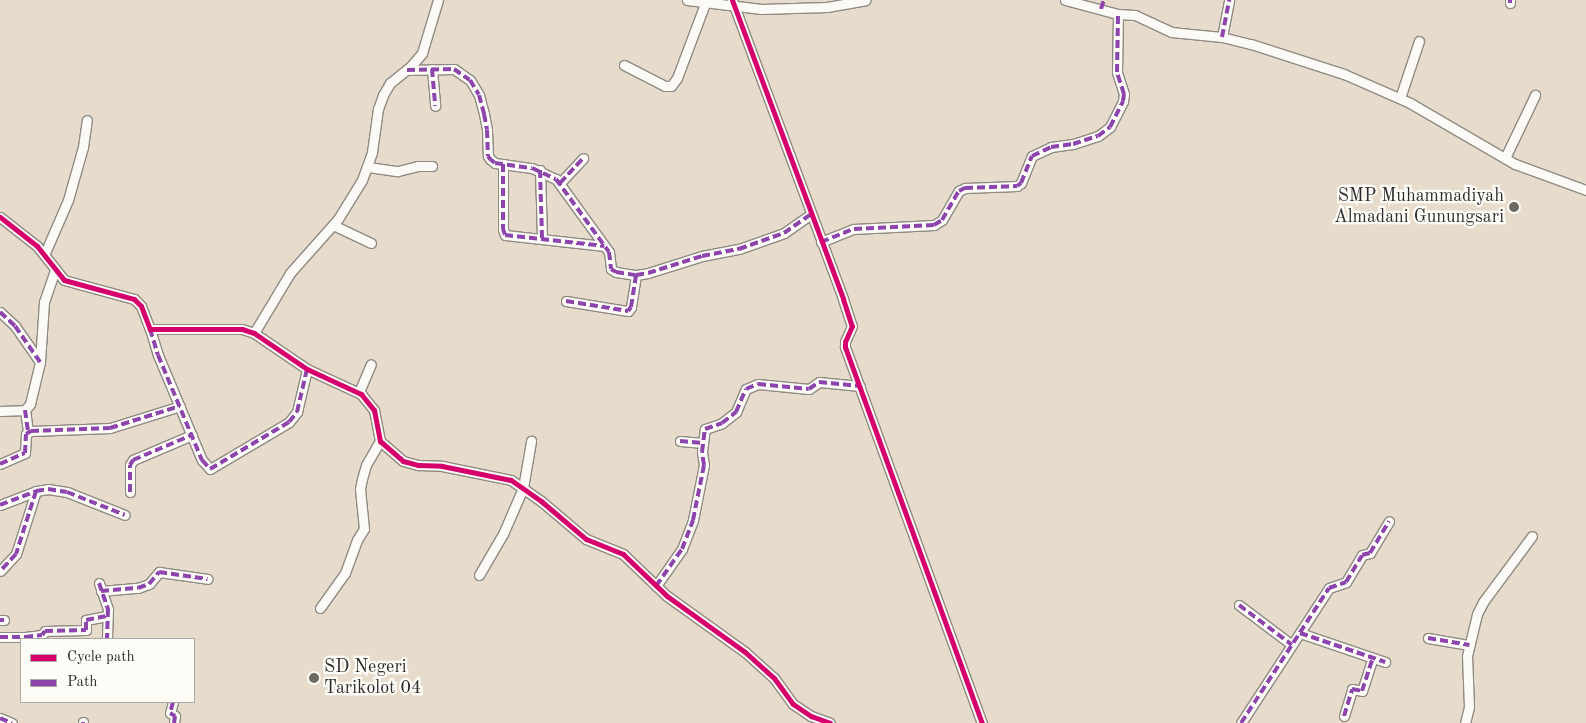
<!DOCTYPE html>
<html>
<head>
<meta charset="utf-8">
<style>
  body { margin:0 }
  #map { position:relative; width:1586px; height:723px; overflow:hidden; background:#e7dccc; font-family:"Old Standard TT",serif }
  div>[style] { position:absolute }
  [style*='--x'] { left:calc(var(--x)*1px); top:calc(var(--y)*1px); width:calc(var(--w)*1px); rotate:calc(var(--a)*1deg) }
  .roads { filter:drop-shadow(1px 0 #8f8a81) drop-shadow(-1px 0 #8f8a81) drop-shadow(0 1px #8f8a81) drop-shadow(0 -1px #8f8a81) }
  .street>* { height:9px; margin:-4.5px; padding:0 4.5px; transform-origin:4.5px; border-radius:4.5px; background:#fbfaf7 }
  .quiet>* { height:4px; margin-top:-2px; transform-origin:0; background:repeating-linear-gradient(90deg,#8e44ad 0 8px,transparent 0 12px) }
  .cycleway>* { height:5px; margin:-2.5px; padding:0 2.5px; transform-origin:2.5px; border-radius:2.5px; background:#d6006c }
  .dots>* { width:14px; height:14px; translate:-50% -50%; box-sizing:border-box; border:2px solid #fdfcf7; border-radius:50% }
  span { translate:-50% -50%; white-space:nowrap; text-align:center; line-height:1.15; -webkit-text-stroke:4.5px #fdfcf7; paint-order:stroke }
  .poi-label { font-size:18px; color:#2b2b2b }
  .right { translate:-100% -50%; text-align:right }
  .left { translate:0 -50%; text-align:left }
  .legend { position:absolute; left:20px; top:638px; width:175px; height:65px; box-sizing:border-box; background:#fdfcf7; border:1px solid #a9a8a5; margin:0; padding:6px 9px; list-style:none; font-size:15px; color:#2b2b2b }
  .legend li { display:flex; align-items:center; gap:10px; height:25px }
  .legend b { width:25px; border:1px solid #a9a8a5 }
</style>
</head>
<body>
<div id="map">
  <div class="roads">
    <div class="street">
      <i style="--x:687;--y:0;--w:75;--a:6.9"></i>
      <i style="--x:761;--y:9;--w:66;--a:-1.7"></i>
      <i style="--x:827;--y:7;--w:39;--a:-10"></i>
      <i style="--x:732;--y:0;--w:319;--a:69.6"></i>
      <i style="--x:843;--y:299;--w:28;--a:72"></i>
      <i style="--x:852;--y:326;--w:17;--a:114"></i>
      <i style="--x:845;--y:342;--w:5;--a:90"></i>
      <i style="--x:845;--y:347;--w:400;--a:70"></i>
      <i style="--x:1065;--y:0;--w:55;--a:14.8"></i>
      <i style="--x:1118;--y:14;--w:17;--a:3"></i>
      <i style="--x:1135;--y:15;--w:40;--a:25"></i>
      <i style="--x:1171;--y:32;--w:51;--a:5.6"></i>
      <i style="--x:1222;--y:37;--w:30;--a:14"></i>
      <i style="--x:1251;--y:44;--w:98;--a:17.9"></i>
      <i style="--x:1344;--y:74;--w:72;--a:23.7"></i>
      <i style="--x:1410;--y:103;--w:121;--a:30.2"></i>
      <i style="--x:1515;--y:164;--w:76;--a:20.1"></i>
      <i style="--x:1510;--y:3;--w:3;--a:-90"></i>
      <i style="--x:1222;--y:37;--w:38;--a:-79"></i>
      <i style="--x:624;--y:65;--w:46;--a:27.1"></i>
      <i style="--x:665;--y:86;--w:6;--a:0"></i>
      <i style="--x:671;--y:86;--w:10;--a:-53"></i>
      <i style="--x:677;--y:78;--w:82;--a:-69.4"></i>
      <i style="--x:432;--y:69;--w:37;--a:85"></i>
      <i style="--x:407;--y:70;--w:47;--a:-1.2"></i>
      <i style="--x:454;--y:69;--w:19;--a:35"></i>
      <i style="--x:470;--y:80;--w:17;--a:59"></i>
      <i style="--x:479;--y:95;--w:20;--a:75"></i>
      <i style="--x:484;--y:114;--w:16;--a:79"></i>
      <i style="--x:487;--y:130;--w:26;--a:88"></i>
      <i style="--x:488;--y:156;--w:4;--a:56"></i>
      <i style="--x:490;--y:159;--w:6;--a:39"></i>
      <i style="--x:495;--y:163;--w:37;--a:8"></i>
      <i style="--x:532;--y:168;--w:26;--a:25"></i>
      <i style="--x:556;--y:179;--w:90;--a:54"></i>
      <i style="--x:609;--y:252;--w:17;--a:83"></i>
      <i style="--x:611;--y:269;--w:6;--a:31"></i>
      <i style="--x:616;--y:272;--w:20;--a:9"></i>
      <i style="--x:636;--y:275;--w:12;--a:-9"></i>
      <i style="--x:648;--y:273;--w:57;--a:-17.5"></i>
      <i style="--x:702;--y:256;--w:38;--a:-11"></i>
      <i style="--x:739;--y:249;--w:48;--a:-19.6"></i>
      <i style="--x:784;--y:233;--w:33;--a:-35"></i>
      <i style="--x:1400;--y:98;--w:60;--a:-71.6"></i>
      <i style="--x:1505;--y:158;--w:70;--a:-64.5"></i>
      <i style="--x:503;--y:164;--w:65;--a:90"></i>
      <i style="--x:503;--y:229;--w:6;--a:72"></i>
      <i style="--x:505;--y:235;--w:100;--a:6.3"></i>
      <i style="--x:368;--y:167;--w:30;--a:8"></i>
      <i style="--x:398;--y:171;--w:21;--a:-14"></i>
      <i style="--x:418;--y:166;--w:14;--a:0"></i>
      <i style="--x:540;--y:170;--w:69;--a:88.3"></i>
      <i style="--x:560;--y:183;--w:34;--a:-47"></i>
      <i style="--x:0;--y:217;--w:47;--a:38.1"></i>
      <i style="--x:37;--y:246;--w:43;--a:51.5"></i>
      <i style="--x:64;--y:280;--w:73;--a:15.2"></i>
      <i style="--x:134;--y:299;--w:10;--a:45"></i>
      <i style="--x:141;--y:306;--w:25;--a:69"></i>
      <i style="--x:150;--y:329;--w:92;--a:0"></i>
      <i style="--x:242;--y:329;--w:13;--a:18"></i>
      <i style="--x:254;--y:333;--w:64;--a:34.2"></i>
      <i style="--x:307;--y:369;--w:60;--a:24.8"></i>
      <i style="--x:361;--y:394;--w:21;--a:51"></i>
      <i style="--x:374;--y:410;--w:32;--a:79"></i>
      <i style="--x:380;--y:441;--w:30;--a:41"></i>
      <i style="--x:403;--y:461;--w:16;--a:15"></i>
      <i style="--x:418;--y:465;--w:24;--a:2"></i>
      <i style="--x:442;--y:466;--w:70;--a:11.5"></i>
      <i style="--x:511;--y:480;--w:37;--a:35"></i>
      <i style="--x:541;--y:501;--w:59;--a:40.2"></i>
      <i style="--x:586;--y:539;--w:40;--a:22"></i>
      <i style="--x:623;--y:554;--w:61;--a:43.7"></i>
      <i style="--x:667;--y:596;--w:96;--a:35.7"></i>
      <i style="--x:745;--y:652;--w:39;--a:42"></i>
      <i style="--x:774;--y:678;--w:32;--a:54"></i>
      <i style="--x:793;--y:704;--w:22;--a:34"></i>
      <i style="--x:811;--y:716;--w:20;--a:20"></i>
      <i style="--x:333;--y:225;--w:42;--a:25.3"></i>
      <i style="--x:821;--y:242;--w:35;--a:-22"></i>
      <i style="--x:854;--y:229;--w:80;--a:-2.9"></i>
      <i style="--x:934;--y:225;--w:9;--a:-32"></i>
      <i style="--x:942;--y:220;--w:34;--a:-60"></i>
      <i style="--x:959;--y:191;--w:7;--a:-27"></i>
      <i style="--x:965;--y:188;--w:52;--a:-2.2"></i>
      <i style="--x:1017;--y:186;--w:5;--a:-37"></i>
      <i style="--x:1021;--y:183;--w:29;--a:-68"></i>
      <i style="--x:1032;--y:156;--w:21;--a:-25"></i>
      <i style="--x:1051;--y:147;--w:22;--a:-8"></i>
      <i style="--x:1073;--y:144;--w:26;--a:-18"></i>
      <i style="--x:1098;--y:136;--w:15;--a:-37"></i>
      <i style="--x:1110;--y:127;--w:29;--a:-63"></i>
      <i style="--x:1123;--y:101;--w:7;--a:-82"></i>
      <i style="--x:1124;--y:94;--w:23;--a:-108"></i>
      <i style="--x:1117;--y:72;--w:58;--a:-89"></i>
      <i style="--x:45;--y:253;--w:58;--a:-66.5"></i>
      <i style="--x:68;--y:200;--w:55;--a:-74.2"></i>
      <i style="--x:83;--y:147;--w:27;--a:-82"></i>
      <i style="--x:566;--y:301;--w:63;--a:9.2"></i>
      <i style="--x:628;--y:311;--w:5;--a:-53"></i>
      <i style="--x:631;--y:307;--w:32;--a:-81"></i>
      <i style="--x:0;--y:312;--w:21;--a:43"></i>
      <i style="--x:15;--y:326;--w:44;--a:55.2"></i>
      <i style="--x:150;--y:329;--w:27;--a:73"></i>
      <i style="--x:158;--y:355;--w:114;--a:67.3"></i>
      <i style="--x:202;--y:460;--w:12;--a:48"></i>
      <i style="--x:210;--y:469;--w:92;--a:-30.7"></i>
      <i style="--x:289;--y:422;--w:13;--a:-51"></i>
      <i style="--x:297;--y:412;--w:44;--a:-76.9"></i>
      <i style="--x:254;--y:333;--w:70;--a:-59"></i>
      <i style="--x:290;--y:273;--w:72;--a:-48.4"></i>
      <i style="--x:338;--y:219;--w:46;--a:-58.4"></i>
      <i style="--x:362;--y:180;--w:30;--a:-70"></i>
      <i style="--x:372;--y:152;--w:43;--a:-82.1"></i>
      <i style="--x:378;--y:109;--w:15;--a:-70"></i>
      <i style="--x:383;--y:95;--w:14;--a:-60"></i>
      <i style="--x:390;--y:83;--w:28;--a:-39"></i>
      <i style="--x:412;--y:65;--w:16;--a:-50"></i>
      <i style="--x:422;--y:53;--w:55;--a:-73.2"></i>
      <i style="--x:359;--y:392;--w:30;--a:-67"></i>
      <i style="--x:25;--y:410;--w:22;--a:82"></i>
      <i style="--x:0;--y:411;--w:25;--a:-2"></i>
      <i style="--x:25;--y:410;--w:8;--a:-50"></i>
      <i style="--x:30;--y:404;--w:43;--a:-76.6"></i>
      <i style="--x:40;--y:362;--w:60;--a:-86.2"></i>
      <i style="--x:44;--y:302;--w:34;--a:-71"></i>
      <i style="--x:680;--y:441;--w:23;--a:5"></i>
      <i style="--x:0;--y:464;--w:27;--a:-24"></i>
      <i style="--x:25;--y:453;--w:19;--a:-87"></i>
      <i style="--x:26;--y:434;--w:6;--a:-31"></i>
      <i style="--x:31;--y:431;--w:79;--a:-2.2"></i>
      <i style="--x:110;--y:428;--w:73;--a:-17.4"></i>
      <i style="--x:36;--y:491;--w:12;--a:-9"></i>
      <i style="--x:48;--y:489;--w:19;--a:9"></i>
      <i style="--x:67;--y:492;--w:62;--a:21.6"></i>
      <i style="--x:130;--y:492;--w:27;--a:-90"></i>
      <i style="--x:130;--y:465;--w:6;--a:-59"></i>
      <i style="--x:133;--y:460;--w:64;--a:-23"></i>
      <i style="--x:0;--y:505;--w:39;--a:-21"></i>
      <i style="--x:36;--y:491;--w:66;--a:107.6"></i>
      <i style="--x:16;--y:554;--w:23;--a:133"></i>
      <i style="--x:479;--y:575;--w:48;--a:-59.7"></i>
      <i style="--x:503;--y:534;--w:50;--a:-66.5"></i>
      <i style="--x:523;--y:488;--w:48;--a:-80.3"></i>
      <i style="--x:99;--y:583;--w:28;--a:71"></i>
      <i style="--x:108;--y:609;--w:30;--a:92"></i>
      <i style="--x:656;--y:586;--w:45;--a:-54.9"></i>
      <i style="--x:682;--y:549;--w:31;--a:-69"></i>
      <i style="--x:693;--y:520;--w:56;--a:-78.7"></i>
      <i style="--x:704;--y:465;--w:13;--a:-99"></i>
      <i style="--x:702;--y:452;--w:23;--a:-83"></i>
      <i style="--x:705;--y:429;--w:18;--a:-19"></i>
      <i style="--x:722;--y:423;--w:18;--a:-38"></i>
      <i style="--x:736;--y:412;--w:25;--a:-67"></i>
      <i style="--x:746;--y:389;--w:13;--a:-23"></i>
      <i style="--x:758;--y:384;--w:51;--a:5.6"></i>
      <i style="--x:809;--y:389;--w:12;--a:-35"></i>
      <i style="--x:819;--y:382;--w:41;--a:5.6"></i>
      <i style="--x:101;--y:591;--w:37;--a:-5"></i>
      <i style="--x:138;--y:588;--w:12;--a:-20"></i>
      <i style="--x:149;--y:584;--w:16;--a:-50"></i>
      <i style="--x:159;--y:572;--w:49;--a:8.1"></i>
      <i style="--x:1239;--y:605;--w:66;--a:37"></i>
      <i style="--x:320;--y:608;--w:43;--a:-54.5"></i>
      <i style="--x:345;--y:573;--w:35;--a:-70"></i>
      <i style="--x:357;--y:540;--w:13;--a:-58"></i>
      <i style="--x:364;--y:529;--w:40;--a:-95.7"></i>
      <i style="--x:360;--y:489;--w:10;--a:-79"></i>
      <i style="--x:362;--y:479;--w:15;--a:-74"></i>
      <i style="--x:366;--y:465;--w:28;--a:-60"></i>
      <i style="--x:0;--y:620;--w:4;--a:0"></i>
      <i style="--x:1300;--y:633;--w:90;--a:18.8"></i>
      <i style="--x:0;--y:637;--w:25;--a:0"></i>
      <i style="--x:25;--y:637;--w:17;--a:-7"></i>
      <i style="--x:42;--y:635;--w:5;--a:-53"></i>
      <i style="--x:45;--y:631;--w:41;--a:-1.4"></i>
      <i style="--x:86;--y:630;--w:10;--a:-90"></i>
      <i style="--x:86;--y:620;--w:21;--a:-11"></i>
      <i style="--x:1428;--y:638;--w:42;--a:9.7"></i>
      <i style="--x:173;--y:702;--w:11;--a:105"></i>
      <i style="--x:170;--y:713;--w:6;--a:31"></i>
      <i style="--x:175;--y:716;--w:7;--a:98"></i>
      <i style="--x:1344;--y:716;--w:28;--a:-73"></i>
      <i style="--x:1352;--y:689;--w:10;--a:11"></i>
      <i style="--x:1362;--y:691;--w:35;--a:-72"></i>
      <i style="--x:0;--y:718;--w:13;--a:23"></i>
      <i style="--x:83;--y:723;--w:1;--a:-90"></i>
      <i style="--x:1241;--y:723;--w:161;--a:-56.9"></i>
      <i style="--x:1329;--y:588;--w:18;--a:-19"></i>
      <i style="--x:1346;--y:582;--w:31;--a:-59"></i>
      <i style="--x:1362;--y:555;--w:8;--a:-14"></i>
      <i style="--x:1370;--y:553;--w:37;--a:-59"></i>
      <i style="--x:1465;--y:723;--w:16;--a:-76"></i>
      <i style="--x:1469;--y:707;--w:51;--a:-92.2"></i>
      <i style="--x:1467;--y:656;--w:43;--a:-76.6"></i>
      <i style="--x:1477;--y:614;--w:13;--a:-63"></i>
      <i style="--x:1483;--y:602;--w:82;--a:-53.4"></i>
    </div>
  </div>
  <div class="quiet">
    <i style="--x:1510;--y:3;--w:3;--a:-90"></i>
    <i style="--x:1101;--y:9;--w:9;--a:-72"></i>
    <i style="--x:1222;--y:37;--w:38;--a:-79"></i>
    <i style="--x:432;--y:69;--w:37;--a:85"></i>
    <i style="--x:407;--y:70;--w:47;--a:-1.2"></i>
    <i style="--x:454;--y:69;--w:19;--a:35"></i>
    <i style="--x:470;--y:80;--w:17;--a:59"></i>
    <i style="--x:479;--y:95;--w:20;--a:75"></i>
    <i style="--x:484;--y:114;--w:16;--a:79"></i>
    <i style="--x:487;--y:130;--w:26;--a:88"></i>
    <i style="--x:488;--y:156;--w:4;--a:56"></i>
    <i style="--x:490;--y:159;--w:6;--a:39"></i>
    <i style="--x:495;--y:163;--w:37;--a:8"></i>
    <i style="--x:532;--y:168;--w:26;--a:25"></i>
    <i style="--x:556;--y:179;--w:90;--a:54"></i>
    <i style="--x:609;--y:252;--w:17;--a:83"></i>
    <i style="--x:611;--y:269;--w:6;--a:31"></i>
    <i style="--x:616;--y:272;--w:20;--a:9"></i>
    <i style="--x:636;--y:275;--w:12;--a:-9"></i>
    <i style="--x:648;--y:273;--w:57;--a:-17.5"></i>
    <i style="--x:702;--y:256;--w:38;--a:-11"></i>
    <i style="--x:739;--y:249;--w:48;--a:-19.6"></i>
    <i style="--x:784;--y:233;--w:33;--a:-35"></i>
    <i style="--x:503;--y:164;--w:65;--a:90"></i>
    <i style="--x:503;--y:229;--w:6;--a:72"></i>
    <i style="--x:505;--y:235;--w:100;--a:6.3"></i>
    <i style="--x:540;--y:170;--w:69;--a:88.3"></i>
    <i style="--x:560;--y:183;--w:34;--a:-47"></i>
    <i style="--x:821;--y:242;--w:35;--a:-22"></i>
    <i style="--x:854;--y:229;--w:80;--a:-2.9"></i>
    <i style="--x:934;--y:225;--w:9;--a:-32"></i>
    <i style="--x:942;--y:220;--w:34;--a:-60"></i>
    <i style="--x:959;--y:191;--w:7;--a:-27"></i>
    <i style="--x:965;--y:188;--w:52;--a:-2.2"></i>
    <i style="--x:1017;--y:186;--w:5;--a:-37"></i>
    <i style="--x:1021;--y:183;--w:29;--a:-68"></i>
    <i style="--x:1032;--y:156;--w:21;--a:-25"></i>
    <i style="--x:1051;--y:147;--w:22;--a:-8"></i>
    <i style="--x:1073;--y:144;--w:26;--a:-18"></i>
    <i style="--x:1098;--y:136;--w:15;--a:-37"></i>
    <i style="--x:1110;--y:127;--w:29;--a:-63"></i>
    <i style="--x:1123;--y:101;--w:7;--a:-82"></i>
    <i style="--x:1124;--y:94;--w:23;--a:-108"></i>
    <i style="--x:1117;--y:72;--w:58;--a:-89"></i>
    <i style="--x:566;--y:301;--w:63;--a:9.2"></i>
    <i style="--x:628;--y:311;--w:5;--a:-53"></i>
    <i style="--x:631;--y:307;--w:32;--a:-81"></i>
    <i style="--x:0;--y:312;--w:21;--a:43"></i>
    <i style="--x:15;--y:326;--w:44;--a:55.2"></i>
    <i style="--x:150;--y:329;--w:27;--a:73"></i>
    <i style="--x:158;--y:355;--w:114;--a:67.3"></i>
    <i style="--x:202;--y:460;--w:12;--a:48"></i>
    <i style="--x:210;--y:469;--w:92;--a:-30.7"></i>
    <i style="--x:289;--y:422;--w:13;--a:-51"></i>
    <i style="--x:297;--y:412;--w:44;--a:-76.9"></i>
    <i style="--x:25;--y:410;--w:22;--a:82"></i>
    <i style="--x:680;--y:441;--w:23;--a:5"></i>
    <i style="--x:0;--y:464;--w:27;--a:-24"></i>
    <i style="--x:25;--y:453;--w:19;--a:-87"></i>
    <i style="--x:26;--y:434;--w:6;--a:-31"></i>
    <i style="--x:31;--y:431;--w:79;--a:-2.2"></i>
    <i style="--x:110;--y:428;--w:73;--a:-17.4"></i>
    <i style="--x:36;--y:491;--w:12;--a:-9"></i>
    <i style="--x:48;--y:489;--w:19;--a:9"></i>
    <i style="--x:67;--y:492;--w:62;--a:21.6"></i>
    <i style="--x:130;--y:492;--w:27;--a:-90"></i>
    <i style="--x:130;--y:465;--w:6;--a:-59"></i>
    <i style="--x:133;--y:460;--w:64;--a:-23"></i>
    <i style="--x:0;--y:505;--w:39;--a:-21"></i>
    <i style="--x:36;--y:491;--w:66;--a:107.6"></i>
    <i style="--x:16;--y:554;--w:23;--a:133"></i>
    <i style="--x:99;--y:583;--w:28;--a:71"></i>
    <i style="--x:108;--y:609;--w:30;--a:92"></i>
    <i style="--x:656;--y:586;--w:45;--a:-54.9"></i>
    <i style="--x:682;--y:549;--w:31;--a:-69"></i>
    <i style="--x:693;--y:520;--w:56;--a:-78.7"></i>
    <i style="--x:704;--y:465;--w:13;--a:-99"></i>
    <i style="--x:702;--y:452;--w:23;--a:-83"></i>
    <i style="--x:705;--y:429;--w:18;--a:-19"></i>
    <i style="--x:722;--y:423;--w:18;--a:-38"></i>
    <i style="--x:736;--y:412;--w:25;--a:-67"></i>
    <i style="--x:746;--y:389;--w:13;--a:-23"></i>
    <i style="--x:758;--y:384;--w:51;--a:5.6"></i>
    <i style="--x:809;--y:389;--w:12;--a:-35"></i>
    <i style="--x:819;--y:382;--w:41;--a:5.6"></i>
    <i style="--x:101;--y:591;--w:37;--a:-5"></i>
    <i style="--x:138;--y:588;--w:12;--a:-20"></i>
    <i style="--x:149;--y:584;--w:16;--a:-50"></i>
    <i style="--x:159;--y:572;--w:49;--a:8.1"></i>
    <i style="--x:1239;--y:605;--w:66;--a:37"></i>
    <i style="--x:0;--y:620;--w:4;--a:0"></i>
    <i style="--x:1300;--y:633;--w:90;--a:18.8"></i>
    <i style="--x:0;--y:637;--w:25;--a:0"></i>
    <i style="--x:25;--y:637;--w:17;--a:-7"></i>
    <i style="--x:42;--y:635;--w:5;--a:-53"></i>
    <i style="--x:45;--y:631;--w:41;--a:-1.4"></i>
    <i style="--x:86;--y:630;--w:10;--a:-90"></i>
    <i style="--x:86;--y:620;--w:21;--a:-11"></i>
    <i style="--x:1428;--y:638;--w:42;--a:9.7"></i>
    <i style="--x:173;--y:702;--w:11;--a:105"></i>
    <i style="--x:170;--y:713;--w:6;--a:31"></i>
    <i style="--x:175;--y:716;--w:7;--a:98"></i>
    <i style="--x:1344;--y:716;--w:28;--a:-73"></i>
    <i style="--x:1352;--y:689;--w:10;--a:11"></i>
    <i style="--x:1362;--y:691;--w:35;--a:-72"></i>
    <i style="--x:0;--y:718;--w:13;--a:23"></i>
    <i style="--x:83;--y:723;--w:1;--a:-90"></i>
    <i style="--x:1241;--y:723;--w:161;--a:-56.9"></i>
    <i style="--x:1329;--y:588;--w:18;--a:-19"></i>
    <i style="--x:1346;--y:582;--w:31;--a:-59"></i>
    <i style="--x:1362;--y:555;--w:8;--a:-14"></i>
    <i style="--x:1370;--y:553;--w:37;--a:-59"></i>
  </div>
  <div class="cycleway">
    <i style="--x:732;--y:0;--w:319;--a:69.6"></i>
    <i style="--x:843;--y:299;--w:28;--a:72"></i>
    <i style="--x:852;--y:326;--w:17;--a:114"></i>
    <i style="--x:845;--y:342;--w:5;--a:90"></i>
    <i style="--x:845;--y:347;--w:400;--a:70"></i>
    <i style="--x:0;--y:217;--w:47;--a:38.1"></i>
    <i style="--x:37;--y:246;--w:43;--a:51.5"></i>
    <i style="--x:64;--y:280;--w:73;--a:15.2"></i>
    <i style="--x:134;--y:299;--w:10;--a:45"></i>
    <i style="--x:141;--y:306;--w:25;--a:69"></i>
    <i style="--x:150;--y:329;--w:92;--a:0"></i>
    <i style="--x:242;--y:329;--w:13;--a:18"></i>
    <i style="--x:254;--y:333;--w:64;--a:34.2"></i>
    <i style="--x:307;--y:369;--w:60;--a:24.8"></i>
    <i style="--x:361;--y:394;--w:21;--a:51"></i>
    <i style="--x:374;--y:410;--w:32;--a:79"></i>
    <i style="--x:380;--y:441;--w:30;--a:41"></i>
    <i style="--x:403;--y:461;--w:16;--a:15"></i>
    <i style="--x:418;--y:465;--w:24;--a:2"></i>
    <i style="--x:442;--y:466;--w:70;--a:11.5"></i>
    <i style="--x:511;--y:480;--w:37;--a:35"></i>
    <i style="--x:541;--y:501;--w:59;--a:40.2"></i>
    <i style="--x:586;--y:539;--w:40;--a:22"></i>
    <i style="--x:623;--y:554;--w:61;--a:43.7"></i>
    <i style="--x:667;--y:596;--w:96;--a:35.7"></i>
    <i style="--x:745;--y:652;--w:39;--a:42"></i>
    <i style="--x:774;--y:678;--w:32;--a:54"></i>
    <i style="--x:793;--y:704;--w:22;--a:34"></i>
    <i style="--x:811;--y:716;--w:20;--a:20"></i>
  </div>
  <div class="dots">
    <i style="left:1514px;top:207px;background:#6d6963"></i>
    <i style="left:314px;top:678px;background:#6d6963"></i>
  </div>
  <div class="poi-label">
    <span class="right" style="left:1504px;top:207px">SMP Muhammadiyah<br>Almadani Gunungsari</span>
    <span class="left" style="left:324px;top:678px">SD Negeri<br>Tarikolot 04</span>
  </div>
  <ul class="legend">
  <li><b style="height:6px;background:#d6006c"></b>Cycle path</li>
  <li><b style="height:6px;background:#8e44ad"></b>Path</li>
  </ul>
</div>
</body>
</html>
